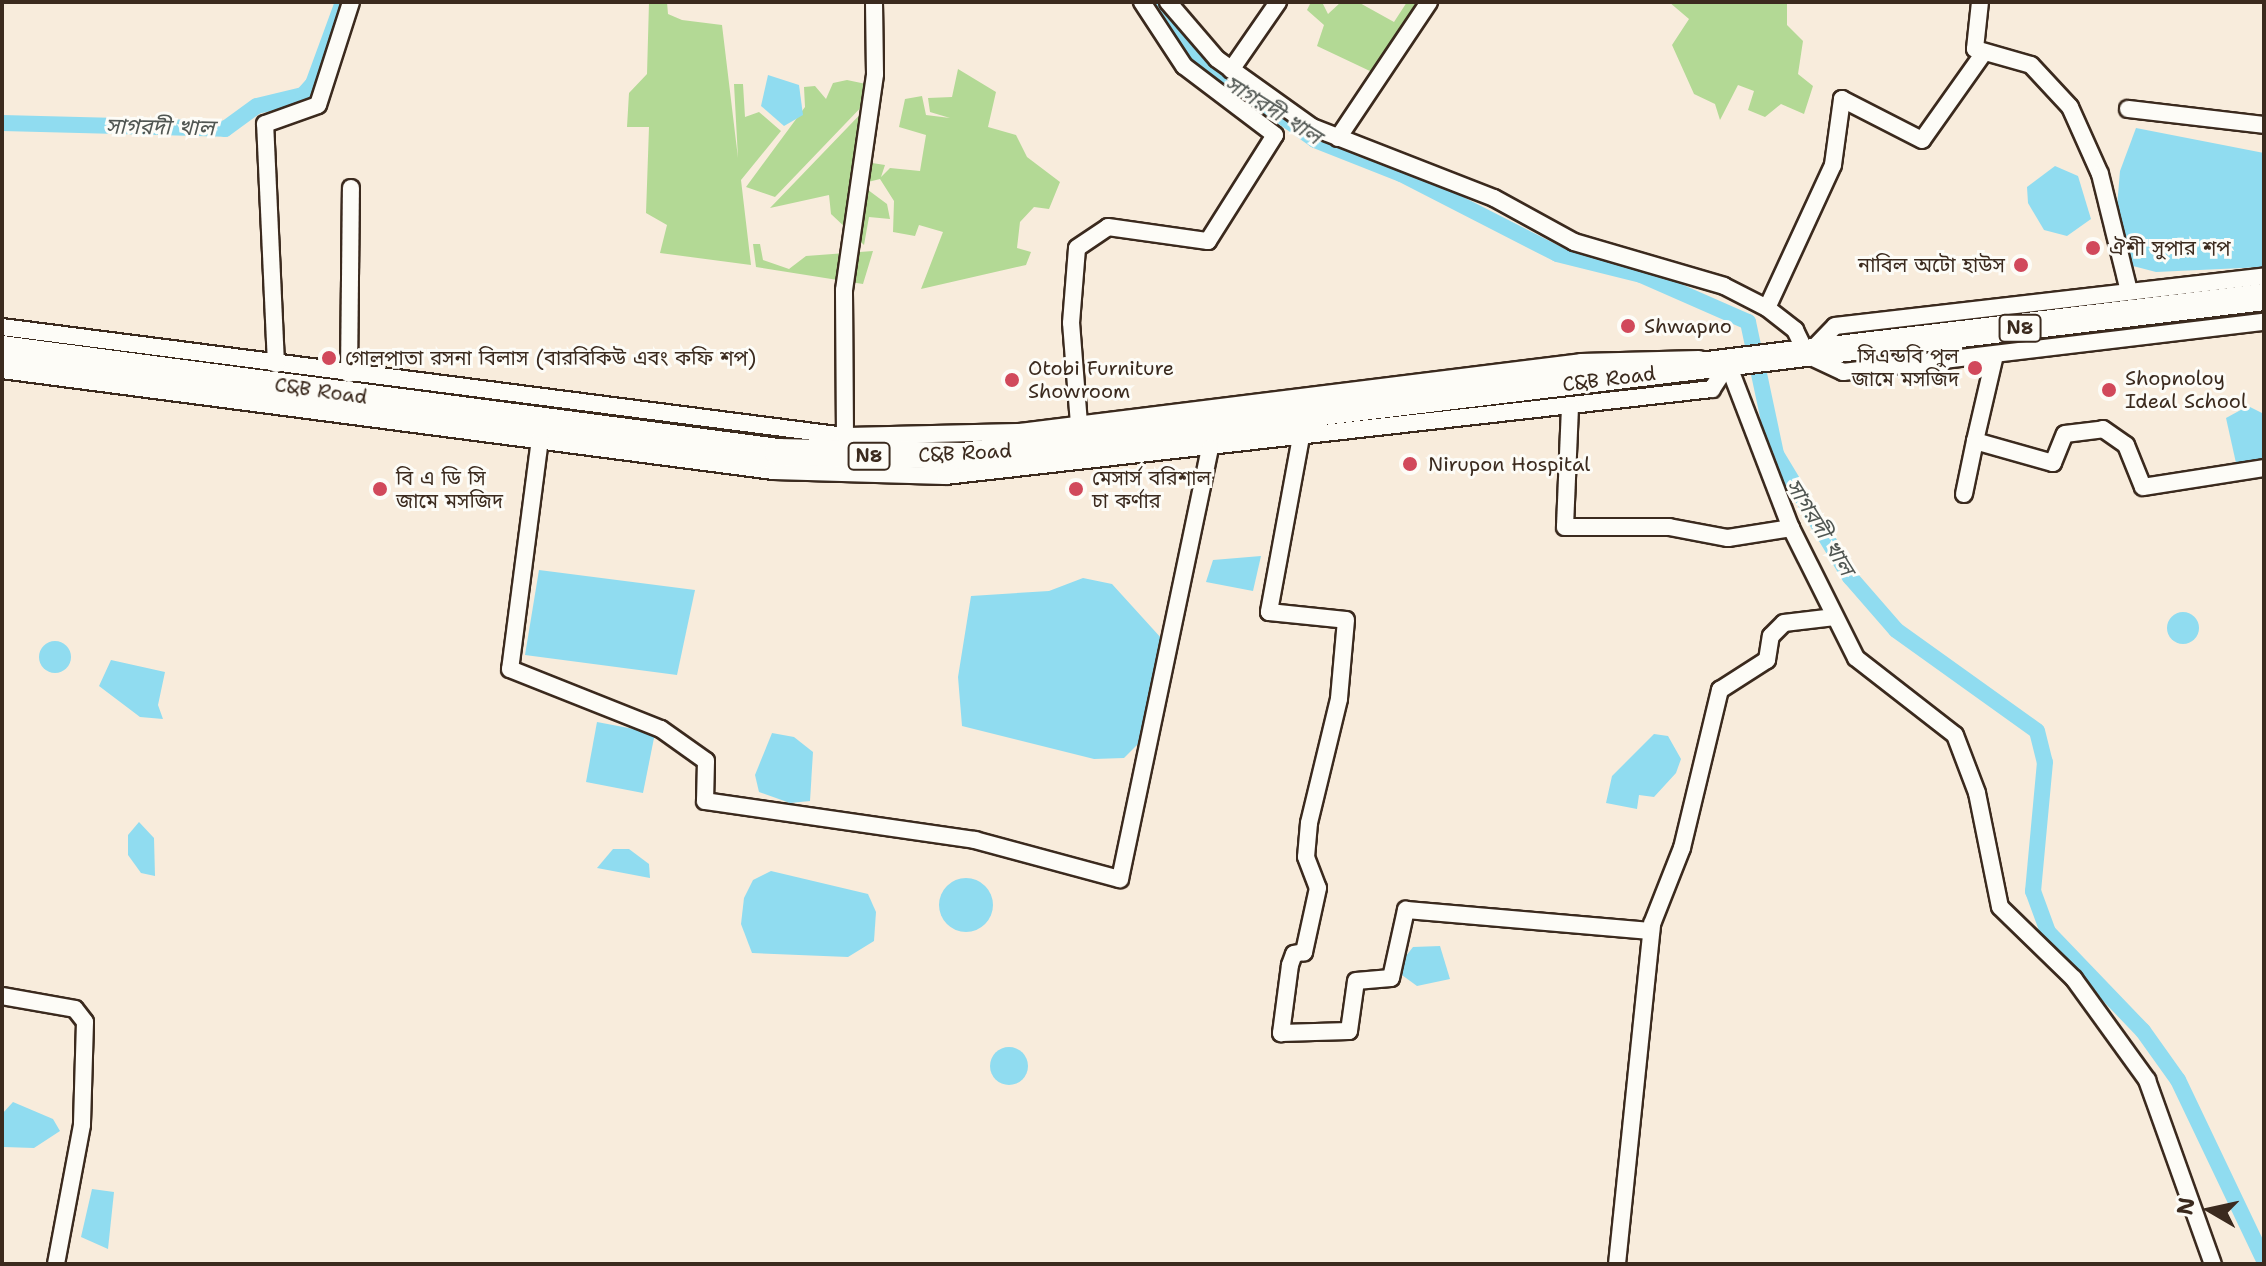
<!DOCTYPE html>
<html>
<head>
<meta charset="utf-8">
<style>
  body { margin:0 }
  #map { position:relative; width:2266px; height:1266px; overflow:hidden; background:#f8ecdc; font-family:"Shantell Sans","Noto Sans Bengali",sans-serif }
  div>[style] { position:absolute }
  [style*='--x'] { left:calc(var(--x)*1px); top:calc(var(--y)*1px); width:calc(var(--w)*1px); rotate:calc(var(--a)*1deg) }
  .green>* { inset:0; background:#b3d995 }
  .water>* { inset:0; background:#90dcf0 }
  .round { border-radius:50% }
  .canal>* { height:16px; margin:-8px; padding:0 8px; transform-origin:8px; border-radius:8px; background:#90dcf0 }
  .roads { filter:drop-shadow(2px 0 #3b2a1e) drop-shadow(-2px 0 #3b2a1e) drop-shadow(0 2px #3b2a1e) drop-shadow(0 -2px #3b2a1e) }
  .minor>* { height:16px; margin:-8px; padding:0 8px; transform-origin:8px; border-radius:8px; background:#fdfcf7 }
  .trunk>* { height:26px; margin:-13px; padding:0 13px; transform-origin:13px; border-radius:13px; background:#fdfcf7 }
  .dots>* { width:22px; height:22px; translate:-50% -50%; box-sizing:border-box; border:4px solid #fdfcf7; border-radius:50% }
  span { translate:-50% -50%; white-space:nowrap; text-align:center; line-height:1.15; -webkit-text-stroke:6px #fdfcf7; paint-order:stroke }
  .shield-label span { padding:2px 6px; background:#fdfcf7; border:2px solid; border-radius:6px; -webkit-text-stroke-width:0 }
  .shield-label { font-size:18px; color:#3b2a1e; font-weight:700 }
  .poi-label { font-size:20px; color:#3b2a1e }
  .left { translate:0 -50%; text-align:left }
  .right { translate:-100% -50%; text-align:right }
  .street-label { font-size:20px; color:#3b2a1e }
  .water-label { font-size:22px; color:#505652; font-style:italic }
  .frame { position:absolute; inset:0; border:4px solid #3b2a1e; pointer-events:none }
  .north { position:absolute; left:2170px; top:1170px; width:80px; height:80px; -webkit-text-stroke:6px #fdfcf7; paint-order:stroke; rotate:279deg; font-size:22px; font-weight:700; line-height:32px; text-align:center; color:#3b2a1e }
  .north::after { content:''; display:block; margin:auto; width:28px; height:36px; background:#3b2a1e; clip-path:polygon(50% 0,100% 100%,50% 72%,0 100%) }
</style>
</head>
<body>
<div id="map">
  <div class="green">
    <i style="clip-path:polygon(649px 2px,667px 2px,668px 14px,682px 20px,722px 25px,738px 158px,734px 84px,743px 84px,745px 117px,759px 112px,781px 131px,741px 180px,751px 265px,660px 253px,667px 225px,646px 213px,649px 127px,627px 127px,629px 93px,647px 74px)"></i>
    <i style="clip-path:polygon(1311px 2px,1322px 2px,1328px 14px,1341px 2px,1358px 2px,1394px 22px,1407px 2px,1422px 6px,1372px 72px,1317px 46px,1324px 25px,1307px 10px)"></i>
    <i style="clip-path:polygon(1669px 2px,1787px 2px,1787px 25px,1803px 41px,1798px 74px,1813px 86px,1804px 114px,1781px 104px,1765px 117px,1748px 110px,1754px 91px,1738px 85px,1720px 120px,1715px 104px,1694px 94px,1672px 45px,1689px 19px)"></i>
    <i style="clip-path:polygon(958px 69px,996px 92px,988px 127px,1016px 135px,1027px 157px,1060px 182px,1049px 209px,1034px 207px,1020px 222px,1017px 248px,1031px 252px,1026px 265px,921px 289px,943px 232px,919px 225px,915px 236px,893px 232px,894px 201px,880px 179px,860px 184px,887px 204px,890px 219px,869px 217px,864px 245px,831px 214px,829px 195px,770px 208px,873px 101px,880px 103px,872px 163px,885px 165px,881px 177px,890px 168px,920px 171px,926px 135px,899px 127px,905px 99px,922px 96px,926px 115px,950px 118px,930px 112px,928px 98px,952px 97px)"></i>
    <i style="clip-path:polygon(847px 80px,866px 84px,868px 100px,775px 197px,746px 187px,805px 107px,804px 87px,815px 86px,826px 99px,833px 83px)"></i>
    <i style="clip-path:polygon(753px 244px,760px 244px,763px 260px,789px 269px,806px 256px,873px 251px,863px 284px,756px 267px)"></i>
  </div>
  <div class="water">
    <i style="clip-path:polygon(768px 75px,799px 85px,803px 115px,784px 126px,761px 106px)"></i>
    <i style="clip-path:polygon(2136px 128px,2264px 153px,2264px 267px,2156px 272px,2133px 266px,2117px 207px,2120px 171px)"></i>
    <i style="clip-path:polygon(2055px 166px,2078px 176px,2091px 219px,2067px 236px,2044px 230px,2028px 203px,2027px 187px)"></i>
    <i style="clip-path:polygon(2248px 406px,2264px 414px,2264px 463px,2236px 463px,2226px 418px)"></i>
    <i style="clip-path:polygon(1261px 556px,1253px 591px,1206px 582px,1213px 560px)"></i>
    <i style="clip-path:polygon(539px 570px,695px 590px,677px 675px,525px 655px)"></i>
    <i style="clip-path:polygon(1083px 578px,1112px 584px,1162px 639px,1143px 739px,1124px 758px,1094px 759px,962px 726px,958px 677px,971px 596px,1049px 591px)"></i>
    <i class="round" style="left:2167px;top:612px;width:32px;height:32px"></i>
    <i class="round" style="left:39px;top:641px;width:32px;height:32px"></i>
    <i style="clip-path:polygon(111px 660px,165px 672px,158px 705px,163px 719px,140px 717px,99px 686px)"></i>
    <i style="clip-path:polygon(597px 722px,655px 733px,643px 793px,586px 782px)"></i>
    <i style="clip-path:polygon(772px 733px,794px 737px,813px 752px,810px 801px,790px 803px,759px 792px,755px 775px)"></i>
    <i style="clip-path:polygon(1654px 734px,1668px 736px,1681px 759px,1676px 773px,1654px 797px,1639px 795px,1637px 809px,1606px 803px,1612px 776px)"></i>
    <i style="clip-path:polygon(139px 822px,154px 838px,155px 876px,141px 873px,128px 855px,128px 835px)"></i>
    <i style="clip-path:polygon(613px 849px,629px 849px,649px 864px,650px 878px,597px 868px)"></i>
    <i style="clip-path:polygon(771px 871px,868px 894px,876px 912px,874px 941px,848px 957px,752px 953px,741px 924px,744px 898px,753px 880px)"></i>
    <i class="round" style="left:939px;top:878px;width:54px;height:54px"></i>
    <i style="clip-path:polygon(1440px 946px,1450px 979px,1417px 986px,1395px 970px,1413px 947px)"></i>
    <i class="round" style="left:990px;top:1047px;width:38px;height:38px"></i>
    <i style="clip-path:polygon(13px 1102px,53px 1119px,60px 1131px,34px 1148px,4px 1147px,2px 1114px)"></i>
    <i style="clip-path:polygon(92px 1189px,114px 1192px,108px 1249px,81px 1237px)"></i>
  </div>
  <div class="canal">
    <i style="--x:1158;--y:2;--w:67;--a:54.7"></i>
    <i style="--x:1197;--y:57;--w:144;--a:35.1"></i>
    <i style="--x:1315;--y:140;--w:92;--a:21.6"></i>
    <i style="--x:1401;--y:174;--w:175;--a:27.1"></i>
    <i style="--x:1557;--y:254;--w:87;--a:14"></i>
    <i style="--x:1641;--y:275;--w:117;--a:23.7"></i>
    <i style="--x:1748;--y:322;--w:135;--a:78"></i>
    <i style="--x:1776;--y:454;--w:144;--a:59"></i>
    <i style="--x:1850;--y:577;--w:70;--a:49"></i>
    <i style="--x:1896;--y:630;--w:173;--a:35.6"></i>
    <i style="--x:2037;--y:731;--w:32;--a:76"></i>
    <i style="--x:2045;--y:762;--w:130;--a:95.3"></i>
    <i style="--x:2033;--y:891;--w:44;--a:69.9"></i>
    <i style="--x:2048;--y:932;--w:137;--a:46.2"></i>
    <i style="--x:2143;--y:1031;--w:60;--a:54.5"></i>
    <i style="--x:2178;--y:1080;--w:199;--a:64.5"></i>
    <i style="--x:2;--y:123;--w:223;--a:1.5"></i>
    <i style="--x:225;--y:129;--w:39;--a:-36"></i>
    <i style="--x:257;--y:106;--w:47;--a:-13.4"></i>
    <i style="--x:303;--y:95;--w:15;--a:-48"></i>
    <i style="--x:313;--y:84;--w:87;--a:-69.9"></i>
  </div>
  <div class="roads">
    <div class="minor">
      <i style="--x:1168;--y:2;--w:75;--a:49.3"></i>
      <i style="--x:1217;--y:59;--w:117;--a:35.6"></i>
      <i style="--x:1312;--y:127;--w:195;--a:21.3"></i>
      <i style="--x:1494;--y:198;--w:91;--a:28.8"></i>
      <i style="--x:1574;--y:242;--w:156;--a:16.3"></i>
      <i style="--x:1724;--y:286;--w:48;--a:27.1"></i>
      <i style="--x:1980;--y:2;--w:47;--a:96.1"></i>
      <i style="--x:1975;--y:49;--w:58;--a:15.9"></i>
      <i style="--x:2031;--y:65;--w:57;--a:47.1"></i>
      <i style="--x:2070;--y:107;--w:73;--a:65.9"></i>
      <i style="--x:2100;--y:174;--w:121;--a:76.1"></i>
      <i style="--x:1983;--y:54;--w:105;--a:125.3"></i>
      <i style="--x:1922;--y:140;--w:90;--a:-152.9"></i>
      <i style="--x:1842;--y:99;--w:67;--a:97.8"></i>
      <i style="--x:1833;--y:165;--w:157;--a:114.8"></i>
      <i style="--x:1767;--y:308;--w:36;--a:38"></i>
      <i style="--x:1795;--y:330;--w:28;--a:64"></i>
      <i style="--x:1807;--y:355;--w:40;--a:25"></i>
      <i style="--x:1843;--y:372;--w:424;--a:-6.8"></i>
      <i style="--x:1231;--y:70;--w:83;--a:-55.3"></i>
      <i style="--x:2128;--y:109;--w:137;--a:6.7"></i>
      <i style="--x:1338;--y:138;--w:164;--a:-56.2"></i>
      <i style="--x:2;--y:327;--w:850;--a:7.37"></i>
      <i style="--x:845;--y:436;--w:175;--a:-1.3"></i>
      <i style="--x:1020;--y:432;--w:565;--a:-7.11"></i>
      <i style="--x:1581;--y:362;--w:118;--a:-1.5"></i>
      <i style="--x:1807;--y:355;--w:40;--a:-46"></i>
      <i style="--x:1835;--y:326;--w:432;--a:-6.6"></i>
      <i style="--x:1995;--y:355;--w:88;--a:103.1"></i>
      <i style="--x:1975;--y:441;--w:81;--a:15.8"></i>
      <i style="--x:2053;--y:463;--w:31;--a:-68"></i>
      <i style="--x:2065;--y:434;--w:38;--a:-7"></i>
      <i style="--x:2103;--y:429;--w:28;--a:35"></i>
      <i style="--x:2126;--y:445;--w:45;--a:68"></i>
      <i style="--x:2143;--y:487;--w:122;--a:-8.9"></i>
      <i style="--x:276;--y:364;--w:240;--a:-92.6"></i>
      <i style="--x:265;--y:124;--w:56;--a:-19.7"></i>
      <i style="--x:318;--y:105;--w:108;--a:-72.2"></i>
      <i style="--x:1728;--y:364;--w:176;--a:69"></i>
      <i style="--x:1791;--y:528;--w:145;--a:63.4"></i>
      <i style="--x:1856;--y:658;--w:125;--a:37.9"></i>
      <i style="--x:1955;--y:735;--w:62;--a:69.2"></i>
      <i style="--x:1977;--y:793;--w:116;--a:78.6"></i>
      <i style="--x:2000;--y:907;--w:103;--a:44.2"></i>
      <i style="--x:2074;--y:979;--w:125;--a:54.1"></i>
      <i style="--x:2147;--y:1080;--w:195;--a:70.3"></i>
      <i style="--x:2;--y:370;--w:778;--a:7.46"></i>
      <i style="--x:773;--y:471;--w:172;--a:1.7"></i>
      <i style="--x:945;--y:476;--w:772;--a:-6.47"></i>
      <i style="--x:1712;--y:389;--w:30;--a:-57"></i>
      <i style="--x:349;--y:374;--w:186;--a:-89.4"></i>
      <i style="--x:1570;--y:407;--w:120;--a:92.4"></i>
      <i style="--x:1565;--y:527;--w:104;--a:0"></i>
      <i style="--x:1669;--y:527;--w:60;--a:10.6"></i>
      <i style="--x:1728;--y:538;--w:64;--a:-9"></i>
      <i style="--x:1079;--y:424;--w:101;--a:-94.5"></i>
      <i style="--x:1071;--y:323;--w:75;--a:-85.4"></i>
      <i style="--x:1077;--y:248;--w:37;--a:-34"></i>
      <i style="--x:1108;--y:227;--w:101;--a:8"></i>
      <i style="--x:1208;--y:241;--w:125;--a:-57.7"></i>
      <i style="--x:1275;--y:135;--w:114;--a:-142.8"></i>
      <i style="--x:1184;--y:66;--w:77;--a:-123.3"></i>
      <i style="--x:845;--y:436;--w:146;--a:-90.4"></i>
      <i style="--x:844;--y:290;--w:218;--a:-81.8"></i>
      <i style="--x:875;--y:74;--w:72;--a:-90.8"></i>
      <i style="--x:1301;--y:437;--w:178;--a:100.4"></i>
      <i style="--x:1269;--y:612;--w:77;--a:5.9"></i>
      <i style="--x:1346;--y:620;--w:79;--a:95.1"></i>
      <i style="--x:1339;--y:699;--w:128;--a:103.6"></i>
      <i style="--x:1309;--y:823;--w:34;--a:95"></i>
      <i style="--x:1306;--y:857;--w:33;--a:69"></i>
      <i style="--x:1318;--y:888;--w:66;--a:102.3"></i>
      <i style="--x:1304;--y:952;--w:10;--a:169"></i>
      <i style="--x:1294;--y:954;--w:12;--a:110"></i>
      <i style="--x:1290;--y:965;--w:69;--a:97.5"></i>
      <i style="--x:1281;--y:1033;--w:68;--a:-1.7"></i>
      <i style="--x:1349;--y:1031;--w:50;--a:-82"></i>
      <i style="--x:1356;--y:981;--w:35;--a:-5"></i>
      <i style="--x:1391;--y:978;--w:70;--a:-77.6"></i>
      <i style="--x:1406;--y:910;--w:246;--a:4.9"></i>
      <i style="--x:540;--y:439;--w:232;--a:97.4"></i>
      <i style="--x:510;--y:669;--w:162;--a:21.7"></i>
      <i style="--x:661;--y:729;--w:55;--a:35.4"></i>
      <i style="--x:706;--y:761;--w:40;--a:91.4"></i>
      <i style="--x:705;--y:801;--w:273;--a:8.2"></i>
      <i style="--x:975;--y:840;--w:150;--a:15.1"></i>
      <i style="--x:1120;--y:879;--w:440;--a:-78.2"></i>
      <i style="--x:1964;--y:494;--w:54;--a:-78.3"></i>
      <i style="--x:2;--y:996;--w:74;--a:10.1"></i>
      <i style="--x:75;--y:1009;--w:16;--a:52"></i>
      <i style="--x:85;--y:1022;--w:103;--a:91.7"></i>
      <i style="--x:82;--y:1125;--w:141;--a:100.6"></i>
      <i style="--x:1617;--y:1264;--w:342;--a:-84.1"></i>
      <i style="--x:1652;--y:924;--w:82;--a:-68.5"></i>
      <i style="--x:1682;--y:848;--w:163;--a:-76.5"></i>
      <i style="--x:1720;--y:690;--w:56;--a:-32.6"></i>
      <i style="--x:1767;--y:660;--w:24;--a:-81"></i>
      <i style="--x:1771;--y:636;--w:18;--a:-45"></i>
      <i style="--x:1784;--y:623;--w:51;--a:-6.7"></i>
    </div>
    <div class="trunk">
      <i style="--x:2;--y:349;--w:783;--a:7.56"></i>
      <i style="--x:778;--y:452;--w:184;--a:1.2"></i>
      <i style="--x:962;--y:456;--w:1312;--a:-6.96"></i>
    </div>
  </div>
  <div class="dots">
    <i style="left:2093px;top:248px;background:#d1495b"></i>
    <i style="left:2021px;top:265px;background:#d1495b"></i>
    <i style="left:1628px;top:326px;background:#d1495b"></i>
    <i style="left:329px;top:358px;background:#d1495b"></i>
    <i style="left:1975px;top:368px;background:#d1495b"></i>
    <i style="left:1012px;top:380px;background:#d1495b"></i>
    <i style="left:2109px;top:390px;background:#d1495b"></i>
    <i style="left:1410px;top:464px;background:#d1495b"></i>
    <i style="left:380px;top:489px;background:#d1495b"></i>
    <i style="left:1076px;top:489px;background:#d1495b"></i>
  </div>
  <div class="shield-label">
    <span style="left:2020px;top:328px">N8</span>
    <span style="left:869px;top:456px">N8</span>
  </div>
  <div class="poi-label">
    <span class="left" style="left:2109px;top:248px">ঐশী সুপার শপ</span>
    <span class="right" style="left:2005px;top:265px">নাবিল অটো হাউস</span>
    <span class="left" style="left:1644px;top:326px">Shwapno</span>
    <span class="right" style="left:1959px;top:368px">সিএন্ডবি পুল<br>জামে মসজিদ</span>
    <span class="left" style="left:345px;top:358px">গোলপাতা রসনা বিলাস (বারবিকিউ এবং কফি শপ)</span>
    <span class="left" style="left:1028px;top:380px">Otobi Furniture<br>Showroom</span>
    <span class="left" style="left:2125px;top:390px">Shopnoloy<br>Ideal School</span>
    <span class="left" style="left:1428px;top:464px">Nirupon Hospital</span>
    <span class="left" style="left:396px;top:490px">বি এ ডি সি<br>জামে মসজিদ</span>
    <span class="left" style="left:1092px;top:490px">মেসার্স বরিশাল<br>চা কর্ণার</span>
  </div>
  <div class="street-label">
    <span style="left:1609px;top:379px;rotate:-7deg">C&amp;B Road</span>
    <span style="left:321px;top:391px;rotate:8deg">C&amp;B Road</span>
    <span style="left:965px;top:453px;rotate:-3deg">C&amp;B Road</span>
  </div>
  <div class="water-label">
    <span style="left:1273px;top:110px;rotate:32deg">সাগরদী খাল</span>
    <span style="left:160px;top:127px;rotate:1deg">সাগরদী খাল</span>
    <span style="left:1820px;top:527px;rotate:58deg">সাগরদী খাল</span>
  </div>
  <div class="frame"></div>
  <div class="north">N</div>
</div>
</body>
</html>
